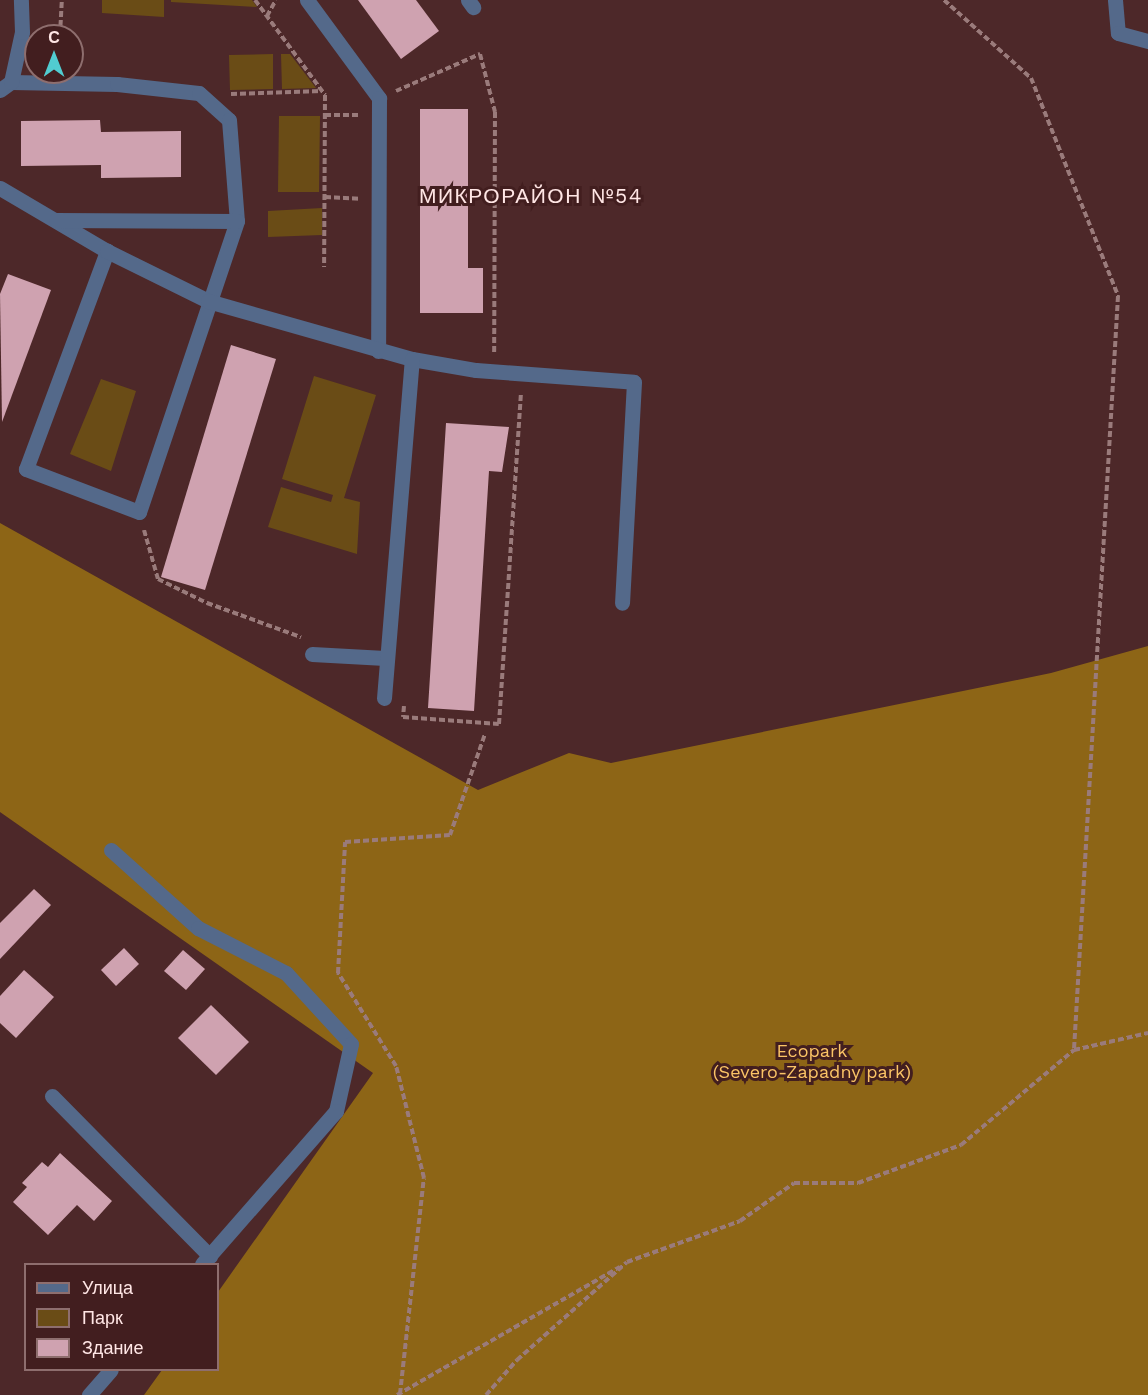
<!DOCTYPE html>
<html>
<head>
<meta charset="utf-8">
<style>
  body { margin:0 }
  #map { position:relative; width:1148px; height:1395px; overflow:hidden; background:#4d2829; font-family:"Work Sans",sans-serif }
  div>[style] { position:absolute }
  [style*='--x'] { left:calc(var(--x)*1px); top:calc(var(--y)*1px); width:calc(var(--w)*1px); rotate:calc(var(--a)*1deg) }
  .green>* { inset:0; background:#6a4c16 }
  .forest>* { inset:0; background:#8d6516 }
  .building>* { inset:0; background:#cfa2b0 }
  .path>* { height:4px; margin-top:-2px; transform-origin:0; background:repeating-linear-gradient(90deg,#9a7b7b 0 6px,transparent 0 9px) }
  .minor>* { height:15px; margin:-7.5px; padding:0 7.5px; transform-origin:7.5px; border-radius:7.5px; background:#54698a }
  span { translate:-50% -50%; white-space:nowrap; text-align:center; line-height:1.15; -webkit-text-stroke:6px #421e1f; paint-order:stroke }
  .park-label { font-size:18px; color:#fbc466 }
  .quarter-label { font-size:21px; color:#ffe6e5; letter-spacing:1.5px }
  .legend { position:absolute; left:24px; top:1263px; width:195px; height:108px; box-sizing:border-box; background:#421e1f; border:2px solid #8e6e6e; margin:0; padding:8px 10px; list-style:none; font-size:18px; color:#ffe6e5 }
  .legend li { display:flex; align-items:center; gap:12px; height:30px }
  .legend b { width:30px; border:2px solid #8e6e6e }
  .north { position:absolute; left:24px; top:24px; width:60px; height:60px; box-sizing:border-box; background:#421e1f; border:2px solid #8e6e6e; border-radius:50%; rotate:0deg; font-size:16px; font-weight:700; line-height:24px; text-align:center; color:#ffe6e5 }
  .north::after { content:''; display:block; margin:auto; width:21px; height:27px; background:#51ccd1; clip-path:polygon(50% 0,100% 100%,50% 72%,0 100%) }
</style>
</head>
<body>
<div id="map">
  <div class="green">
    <i style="clip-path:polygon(102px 0,164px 0,164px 17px,102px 13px)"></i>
    <i style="clip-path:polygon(171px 0,252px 0,257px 7px,171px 2px)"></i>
    <i style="clip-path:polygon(273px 54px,273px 89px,230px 90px,229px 55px)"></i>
    <i style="clip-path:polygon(281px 54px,290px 54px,316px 88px,282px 89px)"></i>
    <i style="clip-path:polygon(279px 116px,320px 116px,319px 192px,278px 192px)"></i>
    <i style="clip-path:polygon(322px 208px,322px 235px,268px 237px,268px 211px)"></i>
    <i style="clip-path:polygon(314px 376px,376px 395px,344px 498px,360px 502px,357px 554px,268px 527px,281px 487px,331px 502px,333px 495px,282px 479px)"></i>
    <i style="clip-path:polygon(101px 379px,136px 391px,111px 471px,70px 454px)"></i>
  </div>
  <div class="forest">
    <i style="clip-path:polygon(0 523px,478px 790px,569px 753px,611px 763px,1051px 673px,1148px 646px,1148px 1395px,144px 1395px,162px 1370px,218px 1370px,218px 1292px,373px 1073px,0 812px)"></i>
  </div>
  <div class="building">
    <i style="clip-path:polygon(358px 0,416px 0,439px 31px,401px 59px)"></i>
    <i style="clip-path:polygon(420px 109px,468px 109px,468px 268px,483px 268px,483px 313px,420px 313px)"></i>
    <i style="clip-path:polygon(100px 120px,101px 132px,181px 131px,181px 177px,101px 178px,101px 165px,21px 166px,21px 121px)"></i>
    <i style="clip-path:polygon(8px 274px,51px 290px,2px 422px,0 294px)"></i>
    <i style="clip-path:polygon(231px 345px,276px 359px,205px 590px,161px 577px)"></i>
    <i style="clip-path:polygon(446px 423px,509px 427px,502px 472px,489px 471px,474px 711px,428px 708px)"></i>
    <i style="clip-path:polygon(34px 889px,51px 905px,0 959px,0 923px)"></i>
    <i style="clip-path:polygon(124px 948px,139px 964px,116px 986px,101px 970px)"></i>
    <i style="clip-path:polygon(183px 950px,205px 969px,186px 990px,164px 971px)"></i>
    <i style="clip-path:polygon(24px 970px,54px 997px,16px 1038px,0 1023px,0 996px)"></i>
    <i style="clip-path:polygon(211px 1005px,249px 1042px,216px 1075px,178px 1038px)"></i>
    <i style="clip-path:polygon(60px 1153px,112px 1201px,94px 1221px,77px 1205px,48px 1235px,13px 1202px,27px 1187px,22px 1183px,42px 1162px,48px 1167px)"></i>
  </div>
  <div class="path">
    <i style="--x:255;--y:0;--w:118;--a:53.6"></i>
    <i style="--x:325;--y:95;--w:172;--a:90.3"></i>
    <i style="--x:944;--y:0;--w:117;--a:41.9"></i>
    <i style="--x:1031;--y:78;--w:235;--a:68.2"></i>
    <i style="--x:1118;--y:296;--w:755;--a:93.34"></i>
    <i style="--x:267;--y:16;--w:18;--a:-61"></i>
    <i style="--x:40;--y:33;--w:20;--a:0"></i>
    <i style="--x:60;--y:35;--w:35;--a:-87"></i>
    <i style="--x:396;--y:91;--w:92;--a:-23.8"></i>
    <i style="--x:480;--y:54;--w:60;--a:75.5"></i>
    <i style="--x:495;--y:112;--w:241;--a:90.2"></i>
    <i style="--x:231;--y:94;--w:91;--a:-1.9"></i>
    <i style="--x:325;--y:115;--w:35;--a:0"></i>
    <i style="--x:325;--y:197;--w:35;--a:3"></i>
    <i style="--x:144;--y:530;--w:51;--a:74.1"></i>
    <i style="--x:158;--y:579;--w:55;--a:26.1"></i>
    <i style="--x:207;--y:603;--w:100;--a:19.9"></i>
    <i style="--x:404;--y:706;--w:11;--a:95"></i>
    <i style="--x:403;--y:717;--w:96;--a:4.2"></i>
    <i style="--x:499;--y:724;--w:332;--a:-86.2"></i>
    <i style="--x:400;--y:1394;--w:217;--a:-83.7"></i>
    <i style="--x:424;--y:1178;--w:115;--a:-104"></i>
    <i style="--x:396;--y:1066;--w:110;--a:-121.9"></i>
    <i style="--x:338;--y:973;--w:131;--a:-86.9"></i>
    <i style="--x:345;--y:842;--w:105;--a:-3.8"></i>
    <i style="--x:450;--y:835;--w:107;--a:-70.9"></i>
    <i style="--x:397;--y:1395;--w:257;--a:-29.9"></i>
    <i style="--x:486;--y:1395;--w:47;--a:-48.5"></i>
    <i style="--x:517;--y:1360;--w:147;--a:-41.7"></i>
    <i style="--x:627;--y:1262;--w:120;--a:-19.9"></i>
    <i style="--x:740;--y:1221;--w:66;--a:-35.1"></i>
    <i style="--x:794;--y:1183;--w:64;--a:0"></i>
    <i style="--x:858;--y:1183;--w:110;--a:-20.3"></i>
    <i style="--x:961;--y:1145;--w:148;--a:-40.1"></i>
    <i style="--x:1074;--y:1050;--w:76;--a:-12.9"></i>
  </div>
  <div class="minor">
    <i style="--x:307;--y:0;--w:122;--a:53.7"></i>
    <i style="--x:379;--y:98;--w:253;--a:90.2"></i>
    <i style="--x:468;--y:0;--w:9;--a:54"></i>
    <i style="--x:1115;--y:0;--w:33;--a:85"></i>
    <i style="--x:1118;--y:33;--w:31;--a:15"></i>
    <i style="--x:11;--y:82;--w:106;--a:1.1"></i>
    <i style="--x:117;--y:84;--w:82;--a:6.3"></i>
    <i style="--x:199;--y:93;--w:40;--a:42"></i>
    <i style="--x:229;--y:120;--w:101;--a:85.5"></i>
    <i style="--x:237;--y:221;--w:307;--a:108.6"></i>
    <i style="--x:139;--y:512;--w:121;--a:-159.2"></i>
    <i style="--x:26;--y:469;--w:233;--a:-69.6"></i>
    <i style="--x:0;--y:90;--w:14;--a:-36"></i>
    <i style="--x:11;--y:82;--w:51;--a:-77.6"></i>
    <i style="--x:22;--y:32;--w:32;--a:-92"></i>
    <i style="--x:0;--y:188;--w:124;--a:30.5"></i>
    <i style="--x:107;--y:251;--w:113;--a:26.3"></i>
    <i style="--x:208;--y:301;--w:212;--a:15.9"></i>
    <i style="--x:412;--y:359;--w:65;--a:9.8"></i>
    <i style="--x:476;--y:370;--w:158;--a:4.3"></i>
    <i style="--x:634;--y:382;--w:221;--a:93.1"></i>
    <i style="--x:56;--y:220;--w:181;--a:0.3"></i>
    <i style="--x:312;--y:654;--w:73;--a:3.1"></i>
    <i style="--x:384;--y:698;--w:340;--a:-85.3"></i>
    <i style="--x:111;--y:850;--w:117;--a:41.9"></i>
    <i style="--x:198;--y:928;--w:99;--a:27.1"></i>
    <i style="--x:286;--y:973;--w:96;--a:47.5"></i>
    <i style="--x:351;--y:1044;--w:69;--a:102.6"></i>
    <i style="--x:336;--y:1111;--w:203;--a:131.2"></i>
    <i style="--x:52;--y:1096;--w:225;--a:45.4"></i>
    <i style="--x:89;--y:1395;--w:33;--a:-49"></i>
  </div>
  <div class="park-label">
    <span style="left:812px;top:1062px">Ecopark<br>(Severo-Zapadny park)</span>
  </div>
  <div class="quarter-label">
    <span style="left:531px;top:196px">МИКРОРАЙОН №54</span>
  </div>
  <ul class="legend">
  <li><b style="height:8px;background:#54698a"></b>Улица</li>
  <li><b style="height:16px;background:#6a4c16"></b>Парк</li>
  <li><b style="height:16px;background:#cfa2b0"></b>Здание</li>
  </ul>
  <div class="north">С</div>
</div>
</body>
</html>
